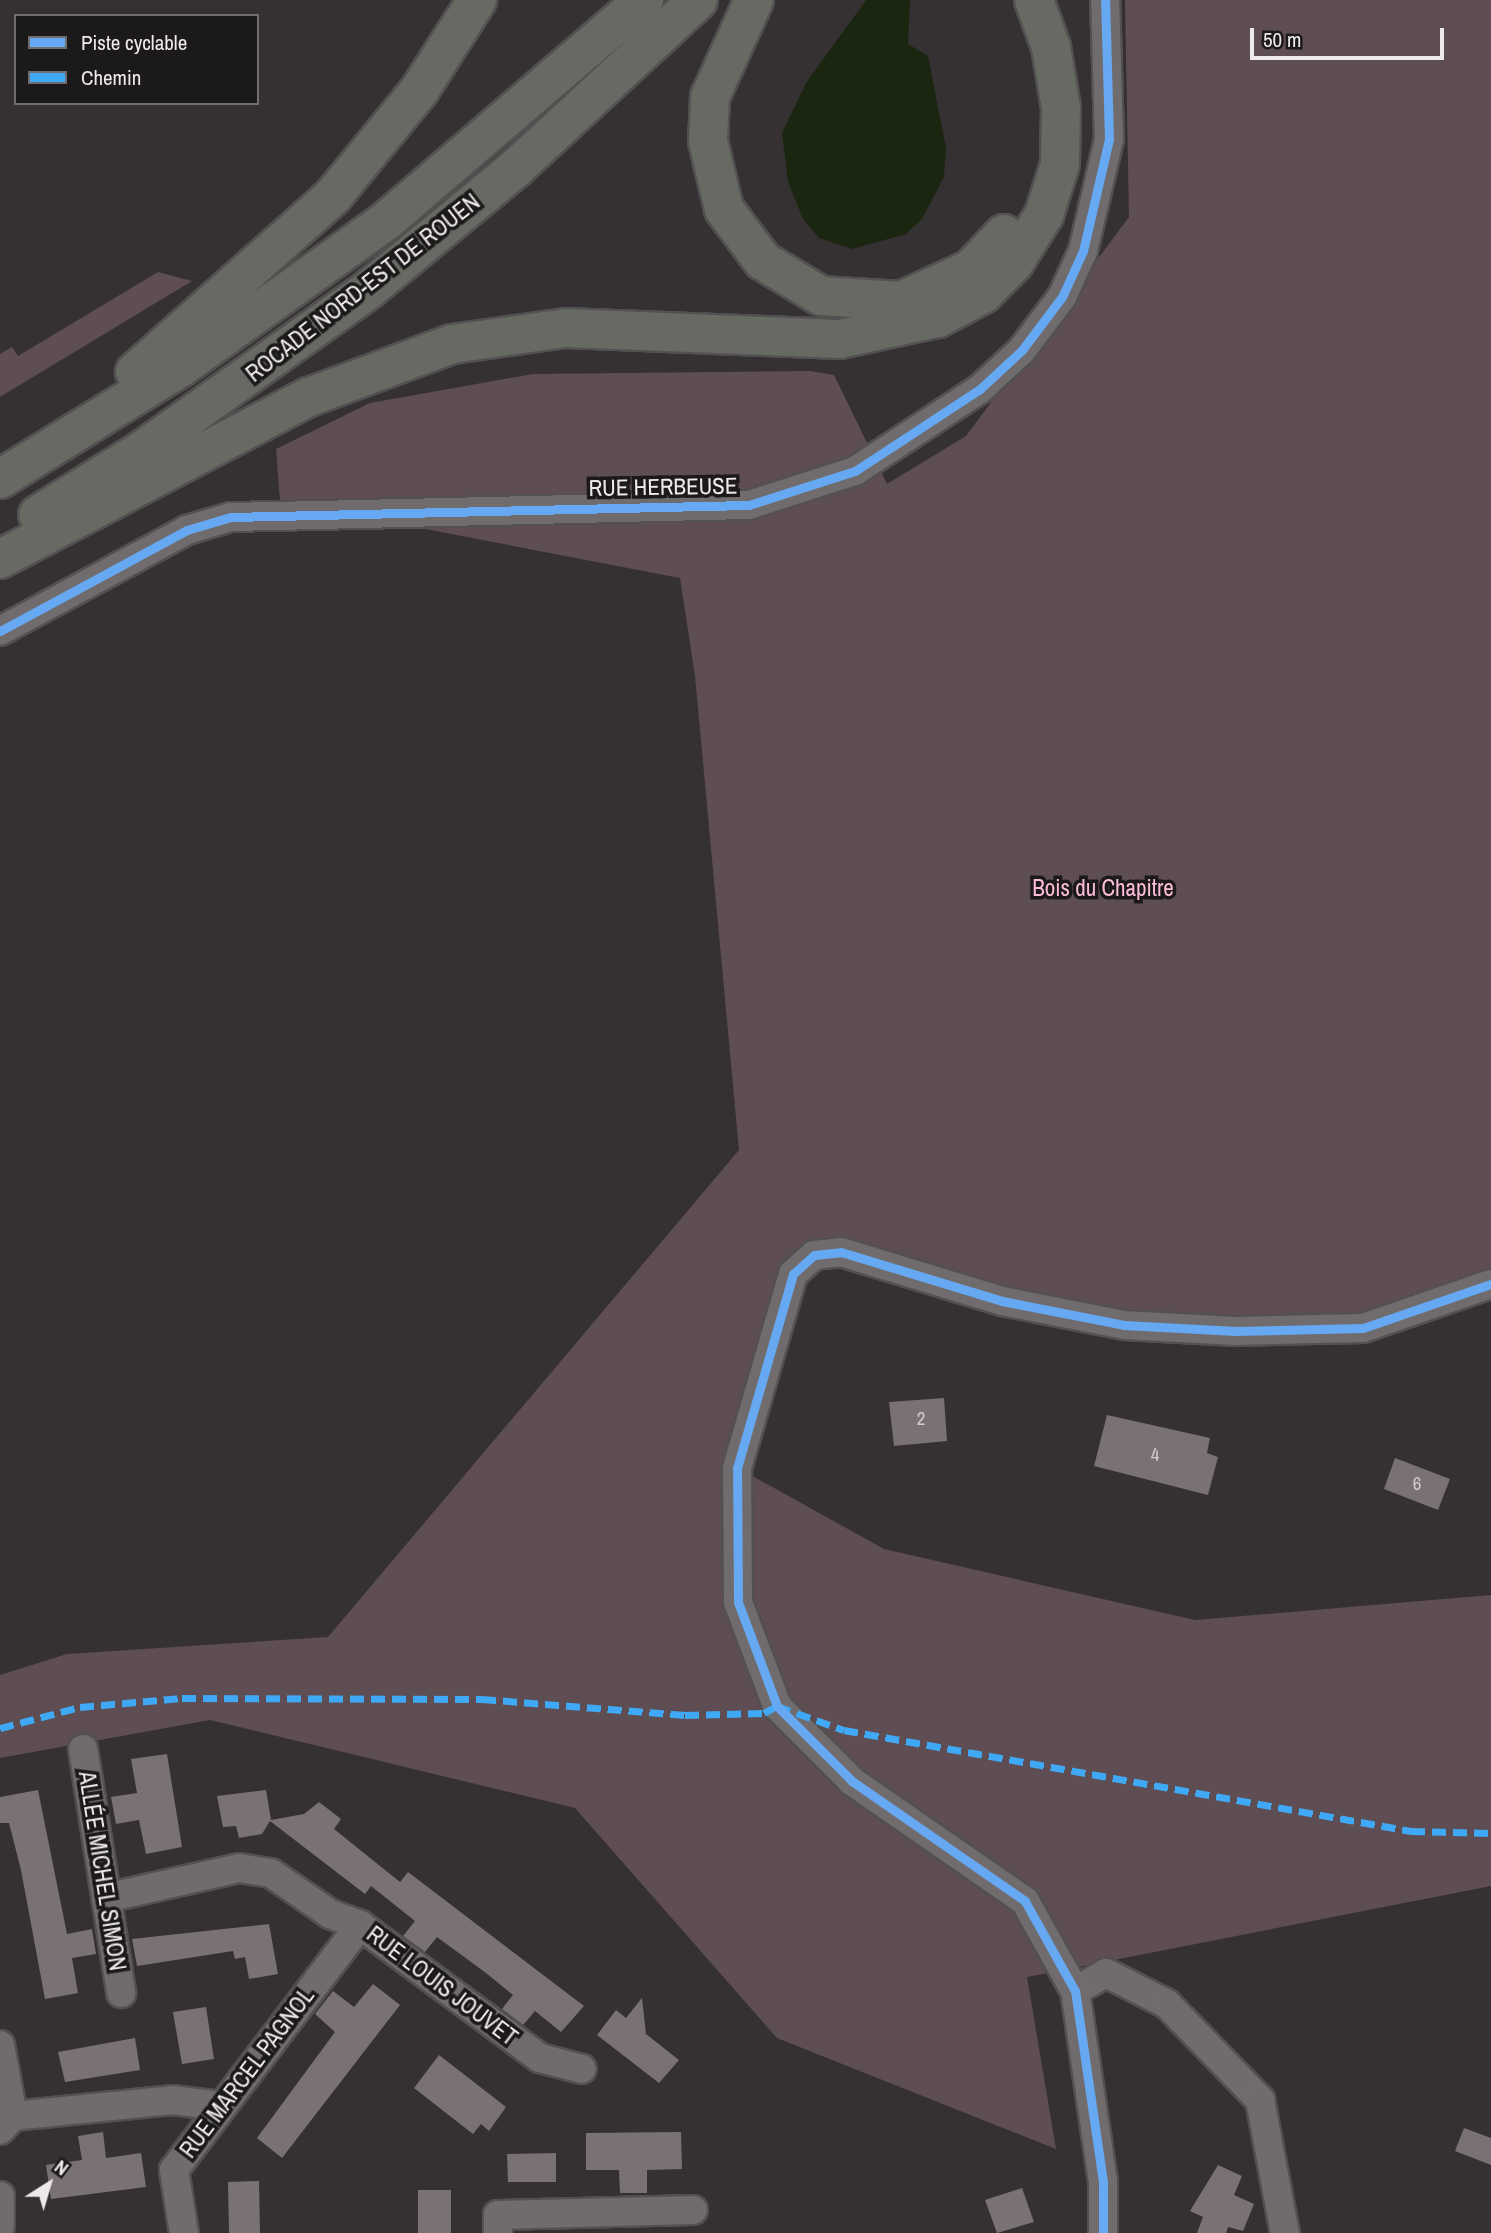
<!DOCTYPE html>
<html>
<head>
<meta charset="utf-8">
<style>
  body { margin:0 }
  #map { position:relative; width:1491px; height:2233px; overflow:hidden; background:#353133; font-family:"Archivo Narrow",sans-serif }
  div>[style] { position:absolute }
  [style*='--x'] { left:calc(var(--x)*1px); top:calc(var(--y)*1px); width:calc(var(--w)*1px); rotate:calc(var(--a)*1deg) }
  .green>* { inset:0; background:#5f4d54 }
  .water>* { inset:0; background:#1a260f }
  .building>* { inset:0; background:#7a7174 }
  .roads { filter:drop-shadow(2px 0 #535051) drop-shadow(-2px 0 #535051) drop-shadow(0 2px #535051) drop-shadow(0 -2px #535051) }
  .street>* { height:28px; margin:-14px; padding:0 14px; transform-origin:14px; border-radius:14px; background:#706c6e }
  .highway>* { height:38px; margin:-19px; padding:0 19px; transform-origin:19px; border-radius:19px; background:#676963 }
  .quiet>* { height:7px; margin-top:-3.5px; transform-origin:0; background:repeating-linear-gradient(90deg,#3fa9f5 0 14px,transparent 0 21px) }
  .cycleway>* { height:9px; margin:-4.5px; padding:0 4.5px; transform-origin:4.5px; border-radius:4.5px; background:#66a8f1 }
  span { translate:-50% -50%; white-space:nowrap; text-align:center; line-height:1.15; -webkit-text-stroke:7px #1b191a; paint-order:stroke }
  .number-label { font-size:19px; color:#d1ccce }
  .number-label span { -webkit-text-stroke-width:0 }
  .street-label { font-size:23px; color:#eeeaec }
  .park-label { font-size:23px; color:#fbbdd7 }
  .legend { position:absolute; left:14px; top:14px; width:245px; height:91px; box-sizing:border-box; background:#1b191a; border:2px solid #6f6d6e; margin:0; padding:9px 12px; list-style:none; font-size:21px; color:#eeeaec }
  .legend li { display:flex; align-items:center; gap:14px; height:35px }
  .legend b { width:35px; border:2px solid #6f6d6e }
  .north { position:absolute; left:14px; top:2149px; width:70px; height:70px; -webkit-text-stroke:5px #1b191a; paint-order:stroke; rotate:37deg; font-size:19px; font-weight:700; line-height:28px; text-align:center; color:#eeeaec }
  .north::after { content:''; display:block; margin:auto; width:24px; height:32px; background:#eeeaec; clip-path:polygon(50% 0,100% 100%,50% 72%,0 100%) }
  .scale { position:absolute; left:1250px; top:28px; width:194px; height:32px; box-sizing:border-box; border:4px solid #eeeaec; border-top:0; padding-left:9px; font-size:21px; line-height:24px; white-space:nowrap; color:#eeeaec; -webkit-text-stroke:5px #1b191a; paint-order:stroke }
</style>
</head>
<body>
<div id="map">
  <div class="green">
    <i style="clip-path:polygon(1125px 0,1491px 0,1491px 1284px,1363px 1328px,1124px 1325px,814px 1255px,738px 1468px,884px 1549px,1195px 1620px,1491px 1595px,1491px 1886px,1027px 1977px,1056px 2149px,777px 2038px,575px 1808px,210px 1720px,0 1758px,0 1675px,67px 1654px,328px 1637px,739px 1150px,695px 676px,680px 578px,280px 501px,276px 449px,370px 403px,533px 374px,810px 371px,834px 375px,887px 484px,966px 436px,1129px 217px)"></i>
    <i style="clip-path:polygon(158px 272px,192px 281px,0 397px,0 354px,12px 347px,18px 356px)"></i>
  </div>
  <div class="water">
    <i style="clip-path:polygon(866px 0,910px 0,908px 44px,928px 56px,946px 148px,944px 177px,922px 219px,906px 234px,852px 249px,819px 238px,803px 219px,788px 182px,782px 133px,806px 83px)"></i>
  </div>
  <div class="building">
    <i style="clip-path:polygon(944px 1398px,947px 1441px,894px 1446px,889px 1402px)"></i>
    <i style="clip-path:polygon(1107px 1415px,1210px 1438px,1207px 1453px,1218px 1457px,1208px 1495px,1094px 1466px)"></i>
    <i style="clip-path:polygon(1395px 1458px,1450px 1479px,1438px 1510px,1384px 1489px)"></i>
    <i style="clip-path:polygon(167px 1754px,182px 1847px,146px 1854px,139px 1820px,116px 1824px,111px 1797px,137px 1793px,131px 1759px)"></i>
    <i style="clip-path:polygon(38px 1790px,67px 1934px,92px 1929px,96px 1954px,72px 1958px,78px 1993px,45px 1999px,21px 1870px,9px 1823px,0 1823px,0 1797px)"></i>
    <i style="clip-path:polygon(266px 1790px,271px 1820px,304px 1814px,319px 1802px,341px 1819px,334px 1829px,400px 1882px,408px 1872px,584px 2006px,561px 2032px,535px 2011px,523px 2025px,502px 2009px,513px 1995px,486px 1973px,437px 1937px,425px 1952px,403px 1936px,415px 1921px,371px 1886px,365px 1894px,270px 1821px,262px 1834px,239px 1838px,236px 1826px,223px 1827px,217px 1796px)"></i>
    <i style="clip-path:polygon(269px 1924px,278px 1974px,249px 1979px,245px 1957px,235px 1959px,233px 1951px,137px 1966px,132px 1939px)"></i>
    <i style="clip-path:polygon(373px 1984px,400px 2005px,282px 2158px,257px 2138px,335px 2032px,315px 2014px,333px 1991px,354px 2007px)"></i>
    <i style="clip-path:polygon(642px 1998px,646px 2034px,679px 2060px,659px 2083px,597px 2035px,616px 2010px,626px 2018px)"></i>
    <i style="clip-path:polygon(206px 2007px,214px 2059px,182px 2064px,173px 2012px)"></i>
    <i style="clip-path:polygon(135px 2038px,140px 2070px,65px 2082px,58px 2052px)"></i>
    <i style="clip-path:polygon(439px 2055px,506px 2107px,489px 2131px,481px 2124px,473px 2134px,414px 2088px)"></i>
    <i style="clip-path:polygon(1464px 2128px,1491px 2138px,1491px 2165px,1455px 2151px)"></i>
    <i style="clip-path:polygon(103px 2132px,106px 2158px,141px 2153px,146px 2187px,51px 2199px,46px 2165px,82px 2160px,78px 2136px)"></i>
    <i style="clip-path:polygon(681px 2132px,682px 2169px,647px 2170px,647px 2193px,620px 2193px,619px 2170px,586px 2170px,586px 2133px)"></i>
    <i style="clip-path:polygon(556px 2153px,556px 2182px,508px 2182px,507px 2154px)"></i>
    <i style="clip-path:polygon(1218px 2165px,1242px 2176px,1234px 2195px,1254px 2204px,1243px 2231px,1228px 2227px,1226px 2233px,1197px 2233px,1203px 2217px,1190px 2211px)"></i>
    <i style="clip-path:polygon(259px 2181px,260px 2233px,229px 2233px,228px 2182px)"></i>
    <i style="clip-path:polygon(1022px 2188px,1034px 2222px,997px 2233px,985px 2200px)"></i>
    <i style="clip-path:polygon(418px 2190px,451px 2190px,451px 2233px,418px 2233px)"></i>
  </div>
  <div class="roads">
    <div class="street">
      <i style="--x:0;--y:631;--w:213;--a:-28.4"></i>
      <i style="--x:187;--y:530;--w:46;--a:-16.5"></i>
      <i style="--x:231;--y:517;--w:518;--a:-1.33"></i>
      <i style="--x:749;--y:505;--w:111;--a:-17.8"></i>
      <i style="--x:855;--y:471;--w:149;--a:-33.3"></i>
      <i style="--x:980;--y:389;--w:57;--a:-42.9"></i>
      <i style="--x:1022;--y:350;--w:66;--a:-53"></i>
      <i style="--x:1062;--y:297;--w:51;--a:-65.5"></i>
      <i style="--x:1083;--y:251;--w:115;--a:-76.9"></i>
      <i style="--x:1109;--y:139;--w:139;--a:-91.6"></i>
      <i style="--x:83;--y:1749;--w:247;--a:81.1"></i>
      <i style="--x:106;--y:1898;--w:136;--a:-12.7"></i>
      <i style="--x:239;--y:1868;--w:32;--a:9"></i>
      <i style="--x:271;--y:1873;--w:72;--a:34.8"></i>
      <i style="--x:330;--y:1914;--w:32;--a:20"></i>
      <i style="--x:360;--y:1925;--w:224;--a:36.5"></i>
      <i style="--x:540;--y:2058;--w:43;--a:14.7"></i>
      <i style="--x:1075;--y:1991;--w:36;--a:-30"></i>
      <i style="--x:1106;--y:1973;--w:68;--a:26.9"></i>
      <i style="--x:1167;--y:2004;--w:134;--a:45.9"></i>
      <i style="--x:1260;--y:2100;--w:135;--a:79.4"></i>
      <i style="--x:0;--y:2045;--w:72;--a:79.6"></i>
      <i style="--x:13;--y:2116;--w:19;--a:133"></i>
      <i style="--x:13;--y:2116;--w:160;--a:-5.7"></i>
      <i style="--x:172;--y:2100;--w:49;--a:7"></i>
      <i style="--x:0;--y:2196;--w:30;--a:90"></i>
      <i style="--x:184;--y:2233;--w:64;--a:-99"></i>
      <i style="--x:174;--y:2170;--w:308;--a:-52.8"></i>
      <i style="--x:498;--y:2233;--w:18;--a:-90"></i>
      <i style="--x:498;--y:2215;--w:195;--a:-1.5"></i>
      <i style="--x:1103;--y:2233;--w:51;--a:-90"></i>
      <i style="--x:1103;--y:2182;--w:193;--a:-98.3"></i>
      <i style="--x:1075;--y:1991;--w:103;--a:-119.1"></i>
      <i style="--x:1025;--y:1901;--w:211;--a:-145.3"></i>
      <i style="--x:852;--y:1781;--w:106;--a:-135"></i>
      <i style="--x:777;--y:1706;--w:111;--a:-110.6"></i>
      <i style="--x:738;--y:1602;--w:134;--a:-90.4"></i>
      <i style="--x:737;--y:1468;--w:202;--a:-73.9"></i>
      <i style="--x:793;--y:1274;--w:28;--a:-42"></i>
      <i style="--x:814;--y:1255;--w:27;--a:-6"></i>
      <i style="--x:841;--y:1252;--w:168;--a:16.9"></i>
      <i style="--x:1002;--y:1301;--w:124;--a:11.1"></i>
      <i style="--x:1124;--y:1325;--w:112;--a:3.1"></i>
      <i style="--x:1236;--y:1331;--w:127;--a:-1.4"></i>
      <i style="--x:1363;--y:1328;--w:135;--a:-19"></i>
    </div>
    <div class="highway">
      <i style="--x:754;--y:0;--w:107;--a:114.4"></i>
      <i style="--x:710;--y:97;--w:44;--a:92.6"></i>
      <i style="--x:708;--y:141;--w:70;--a:76.8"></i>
      <i style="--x:724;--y:209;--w:65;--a:53.1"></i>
      <i style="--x:763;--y:261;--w:68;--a:31.1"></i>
      <i style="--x:821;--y:296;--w:80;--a:3.6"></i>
      <i style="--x:901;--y:301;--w:77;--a:-24.6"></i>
      <i style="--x:971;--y:269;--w:48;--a:-46.7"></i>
      <i style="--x:135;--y:372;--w:265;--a:-41.6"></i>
      <i style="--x:333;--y:196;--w:136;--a:-50.7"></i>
      <i style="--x:419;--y:91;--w:108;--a:-57.5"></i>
      <i style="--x:0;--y:479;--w:211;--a:-31.7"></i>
      <i style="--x:180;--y:368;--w:253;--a:-35.5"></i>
      <i style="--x:386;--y:221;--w:340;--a:-40.6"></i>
      <i style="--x:38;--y:515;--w:121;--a:-31.9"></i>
      <i style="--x:141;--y:451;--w:278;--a:-35.3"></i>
      <i style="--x:368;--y:290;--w:193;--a:-39.5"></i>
      <i style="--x:517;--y:167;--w:246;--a:-42.7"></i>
      <i style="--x:0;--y:559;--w:349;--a:-27.7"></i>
      <i style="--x:309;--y:397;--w:153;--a:-20.3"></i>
      <i style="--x:452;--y:344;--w:115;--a:-8"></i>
      <i style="--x:566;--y:328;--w:274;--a:2.3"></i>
      <i style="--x:840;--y:339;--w:100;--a:-12.1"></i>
      <i style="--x:938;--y:318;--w:51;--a:-28.1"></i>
      <i style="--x:983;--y:294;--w:44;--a:-45"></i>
      <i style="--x:1014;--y:263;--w:57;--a:-58"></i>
      <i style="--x:1044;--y:215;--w:53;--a:-72.6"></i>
      <i style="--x:1060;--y:164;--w:56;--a:-89"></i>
      <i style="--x:1061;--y:108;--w:62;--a:-99.3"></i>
      <i style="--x:1051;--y:47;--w:50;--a:-109.9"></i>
    </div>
  </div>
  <div class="quiet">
    <i style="--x:0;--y:1728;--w:83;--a:-14.7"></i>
    <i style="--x:80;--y:1707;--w:102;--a:-5"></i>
    <i style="--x:182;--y:1698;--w:300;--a:0.2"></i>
    <i style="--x:482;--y:1699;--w:204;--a:4.5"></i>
    <i style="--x:685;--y:1715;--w:79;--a:-1.5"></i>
    <i style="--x:764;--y:1713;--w:15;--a:-28"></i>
    <i style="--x:777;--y:1706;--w:71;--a:19.7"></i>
    <i style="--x:844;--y:1730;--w:576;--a:10.1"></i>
    <i style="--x:1411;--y:1831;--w:80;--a:1.4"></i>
  </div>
  <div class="cycleway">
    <i style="--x:0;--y:631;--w:213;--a:-28.4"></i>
    <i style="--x:187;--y:530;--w:46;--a:-16.5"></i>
    <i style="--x:231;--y:517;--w:518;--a:-1.33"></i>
    <i style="--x:749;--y:505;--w:111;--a:-17.8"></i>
    <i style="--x:855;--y:471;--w:149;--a:-33.3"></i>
    <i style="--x:980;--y:389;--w:57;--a:-42.9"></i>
    <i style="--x:1022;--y:350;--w:66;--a:-53"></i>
    <i style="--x:1062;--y:297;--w:51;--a:-65.5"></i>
    <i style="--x:1083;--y:251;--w:115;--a:-76.9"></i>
    <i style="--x:1109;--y:139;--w:139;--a:-91.6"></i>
    <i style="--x:1103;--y:2233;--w:51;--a:-90"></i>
    <i style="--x:1103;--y:2182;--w:193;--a:-98.3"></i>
    <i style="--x:1075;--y:1991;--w:103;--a:-119.1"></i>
    <i style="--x:1025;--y:1901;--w:211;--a:-145.3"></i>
    <i style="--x:852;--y:1781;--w:106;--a:-135"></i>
    <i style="--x:777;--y:1706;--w:111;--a:-110.6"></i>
    <i style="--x:738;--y:1602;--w:134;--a:-90.4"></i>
    <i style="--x:737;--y:1468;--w:202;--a:-73.9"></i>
    <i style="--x:793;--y:1274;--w:28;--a:-42"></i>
    <i style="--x:814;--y:1255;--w:27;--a:-6"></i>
    <i style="--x:841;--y:1252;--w:168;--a:16.9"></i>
    <i style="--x:1002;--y:1301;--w:124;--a:11.1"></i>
    <i style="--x:1124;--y:1325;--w:112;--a:3.1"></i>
    <i style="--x:1236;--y:1331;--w:127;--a:-1.4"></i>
    <i style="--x:1363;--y:1328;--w:135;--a:-19"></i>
  </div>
  <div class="number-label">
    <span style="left:921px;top:1419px">2</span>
    <span style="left:1155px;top:1455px">4</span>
    <span style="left:1417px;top:1484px">6</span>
  </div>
  <div class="street-label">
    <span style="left:363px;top:288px;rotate:-38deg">ROCADE NORD-EST DE ROUEN</span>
    <span style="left:663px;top:487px;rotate:-1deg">RUE HERBEUSE</span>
    <span style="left:102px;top:1871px;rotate:81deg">ALLÉE MICHEL SIMON</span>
    <span style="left:442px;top:1986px;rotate:37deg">RUE LOUIS JOUVET</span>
    <span style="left:247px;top:2073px;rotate:-53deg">RUE MARCEL PAGNOL</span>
  </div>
  <div class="park-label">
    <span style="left:1103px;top:888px">Bois du Chapitre</span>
  </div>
  <ul class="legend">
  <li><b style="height:9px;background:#66a8f1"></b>Piste cyclable</li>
  <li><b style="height:9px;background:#3fa9f5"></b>Chemin</li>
  </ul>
  <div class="north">N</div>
  <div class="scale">50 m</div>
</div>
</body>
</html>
